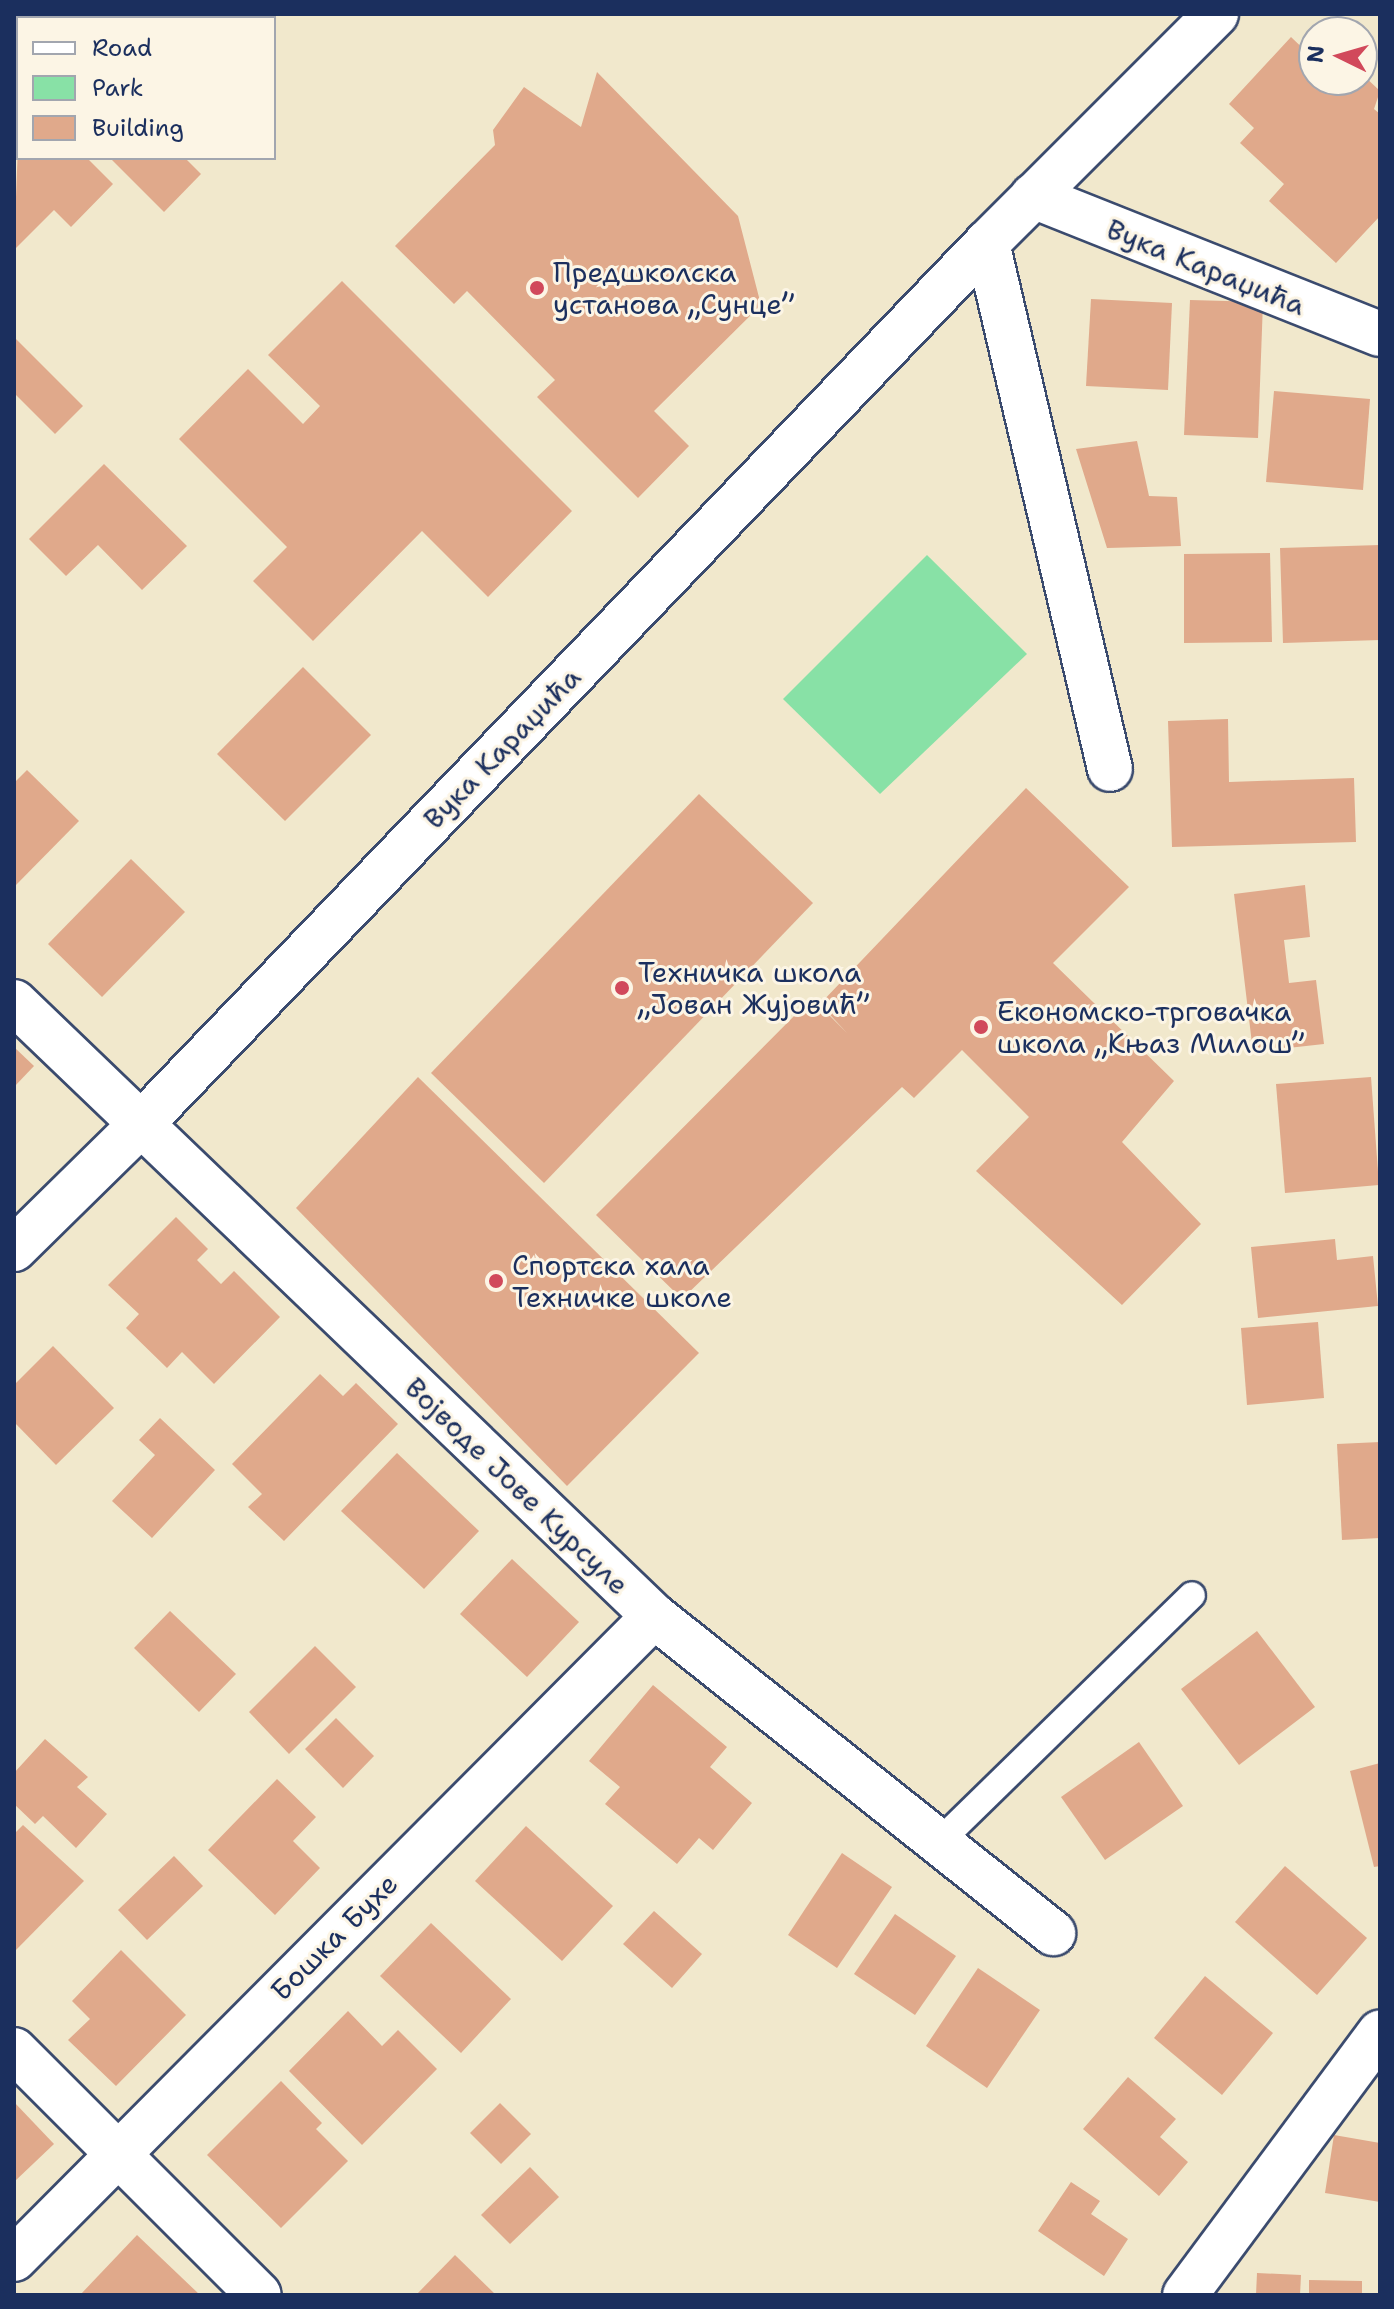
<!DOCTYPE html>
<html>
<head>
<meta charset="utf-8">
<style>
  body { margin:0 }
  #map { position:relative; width:1394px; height:2309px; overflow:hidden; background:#f1e8cc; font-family:"Shantell Sans",sans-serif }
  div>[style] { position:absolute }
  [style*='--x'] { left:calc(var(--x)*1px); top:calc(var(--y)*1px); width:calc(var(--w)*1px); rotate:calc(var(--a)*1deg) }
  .green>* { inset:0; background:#88e1a6 }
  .building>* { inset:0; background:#e0a98b }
  .roads { filter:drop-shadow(2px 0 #3b4b6e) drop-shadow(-2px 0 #3b4b6e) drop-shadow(0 2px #3b4b6e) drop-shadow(0 -2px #3b4b6e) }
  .lane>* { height:26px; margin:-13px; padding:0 13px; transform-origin:13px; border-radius:13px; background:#fff }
  .street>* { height:44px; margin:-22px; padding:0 22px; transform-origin:22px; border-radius:22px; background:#fff }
  .secondary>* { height:44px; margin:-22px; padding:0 22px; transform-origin:22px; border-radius:22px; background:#fff }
  .dots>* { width:22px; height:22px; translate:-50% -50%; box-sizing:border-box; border:4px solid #fcf5e5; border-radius:50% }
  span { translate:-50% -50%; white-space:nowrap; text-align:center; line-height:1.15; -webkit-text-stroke:6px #fcf5e5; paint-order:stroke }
  .street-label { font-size:28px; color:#1b2f5e }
  .poi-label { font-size:28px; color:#1b2f5e }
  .left { translate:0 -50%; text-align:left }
  .frame { position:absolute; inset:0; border:16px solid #1b2f5e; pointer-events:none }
  .legend { position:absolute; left:16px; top:16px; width:260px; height:144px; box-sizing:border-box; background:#fcf5e5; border:2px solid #a2a6af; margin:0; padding:10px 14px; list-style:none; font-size:24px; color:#1b2f5e }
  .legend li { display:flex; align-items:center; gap:16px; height:40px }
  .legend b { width:40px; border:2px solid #a2a6af }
  .north { position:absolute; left:1298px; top:16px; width:80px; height:80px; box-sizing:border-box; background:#fcf5e5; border:2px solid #a2a6af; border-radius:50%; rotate:275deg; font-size:22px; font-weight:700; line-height:32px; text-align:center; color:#1b2f5e }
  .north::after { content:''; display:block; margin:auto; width:28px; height:36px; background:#d1495b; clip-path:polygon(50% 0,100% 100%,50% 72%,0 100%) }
</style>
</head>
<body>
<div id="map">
  <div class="green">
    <i style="clip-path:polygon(927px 555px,1027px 654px,880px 794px,783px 699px)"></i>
  </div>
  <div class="building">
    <i style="clip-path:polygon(46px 14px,78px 14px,82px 18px,42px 18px)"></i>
    <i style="clip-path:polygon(1291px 37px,1314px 59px,1314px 80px,1362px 80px,1362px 74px,1380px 91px,1374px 109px,1380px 114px,1380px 216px,1336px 263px,1269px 201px,1284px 184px,1240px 143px,1254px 128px,1229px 104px)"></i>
    <i style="clip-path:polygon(597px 72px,738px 216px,761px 305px,654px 411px,689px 446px,638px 498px,537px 397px,555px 380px,467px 291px,454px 304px,395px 246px,495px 145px,493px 130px,524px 87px,581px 127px)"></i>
    <i style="clip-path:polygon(18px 144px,18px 158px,87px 158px,113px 184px,71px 227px,54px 210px,14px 250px)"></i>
    <i style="clip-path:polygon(110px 158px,185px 158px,201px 174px,164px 212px)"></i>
    <i style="clip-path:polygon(342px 281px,572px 511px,488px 597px,422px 531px,313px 641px,253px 581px,287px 547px,179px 439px,248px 369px,303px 424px,320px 406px,268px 355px)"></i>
    <i style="clip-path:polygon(1091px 299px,1172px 303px,1168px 390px,1086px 386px)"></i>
    <i style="clip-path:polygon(1190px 300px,1263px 302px,1258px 438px,1184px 435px)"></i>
    <i style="clip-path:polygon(14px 337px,83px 406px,55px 434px,14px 393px)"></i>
    <i style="clip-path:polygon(1274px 391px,1370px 399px,1363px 490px,1266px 482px)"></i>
    <i style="clip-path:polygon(1137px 441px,1149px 496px,1177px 497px,1181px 546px,1107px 548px,1076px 449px)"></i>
    <i style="clip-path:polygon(104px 464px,187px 546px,142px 590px,98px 545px,66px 576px,29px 539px)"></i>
    <i style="clip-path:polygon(1380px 545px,1380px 640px,1283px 643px,1280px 548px)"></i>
    <i style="clip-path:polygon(1270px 553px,1272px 642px,1184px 643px,1184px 554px)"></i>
    <i style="clip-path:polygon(303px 667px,371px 735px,285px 821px,217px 754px)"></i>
    <i style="clip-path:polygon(1228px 719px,1229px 782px,1354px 778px,1356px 842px,1172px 847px,1168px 721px)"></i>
    <i style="clip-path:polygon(27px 770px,79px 821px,14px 887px,14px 783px)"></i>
    <i style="clip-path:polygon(1026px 788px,1129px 887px,1053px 963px,1174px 1081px,1122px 1142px,1201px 1224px,1122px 1305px,976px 1171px,1029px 1117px,962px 1050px,914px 1098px,902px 1087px,682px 1299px,596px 1215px,812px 998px,847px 1033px,820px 1004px)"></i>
    <i style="clip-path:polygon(699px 794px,813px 903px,544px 1183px,431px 1073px)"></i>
    <i style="clip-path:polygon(131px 859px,185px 912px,102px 997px,48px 944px)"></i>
    <i style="clip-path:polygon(1305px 885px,1310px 937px,1284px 940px,1289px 983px,1316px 980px,1324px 1044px,1253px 1052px,1234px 894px)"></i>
    <i style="clip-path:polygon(14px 1047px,34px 1066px,14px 1087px)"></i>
    <i style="clip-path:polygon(418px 1077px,699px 1353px,567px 1486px,296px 1208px)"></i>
    <i style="clip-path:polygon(1371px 1077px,1379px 1185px,1285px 1193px,1276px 1084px)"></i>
    <i style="clip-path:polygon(176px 1217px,208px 1249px,197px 1260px,221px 1284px,234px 1271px,280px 1317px,214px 1384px,182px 1352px,167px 1368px,126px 1328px,139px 1314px,108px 1285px)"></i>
    <i style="clip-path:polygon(1335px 1239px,1337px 1260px,1373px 1256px,1378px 1306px,1258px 1318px,1251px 1247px)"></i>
    <i style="clip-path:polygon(1318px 1322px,1324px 1398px,1247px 1405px,1241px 1328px)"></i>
    <i style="clip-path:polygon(53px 1346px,114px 1408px,56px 1465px,14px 1422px,14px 1385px)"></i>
    <i style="clip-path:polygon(320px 1374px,343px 1396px,356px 1383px,398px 1424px,284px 1541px,248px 1507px,262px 1494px,232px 1464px)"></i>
    <i style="clip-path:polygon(160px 1418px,215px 1470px,152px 1538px,112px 1501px,155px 1455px,139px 1440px)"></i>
    <i style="clip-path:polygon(1380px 1442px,1380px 1538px,1342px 1540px,1337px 1444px)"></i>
    <i style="clip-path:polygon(397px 1453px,479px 1531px,424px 1589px,341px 1511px)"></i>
    <i style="clip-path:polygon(512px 1559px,579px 1622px,527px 1677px,460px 1614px)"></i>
    <i style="clip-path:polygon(170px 1611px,236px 1674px,199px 1712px,134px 1648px)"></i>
    <i style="clip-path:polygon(1257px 1631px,1315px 1707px,1239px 1765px,1181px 1689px)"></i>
    <i style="clip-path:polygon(315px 1646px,356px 1687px,289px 1754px,249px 1712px)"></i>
    <i style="clip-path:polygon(653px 1685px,727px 1747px,710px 1767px,752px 1803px,713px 1850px,699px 1838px,677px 1864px,605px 1804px,620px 1787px,589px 1761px)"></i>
    <i style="clip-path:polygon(336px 1718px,374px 1756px,343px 1788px,305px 1749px)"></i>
    <i style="clip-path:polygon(45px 1739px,88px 1777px,77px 1787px,107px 1814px,76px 1848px,43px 1816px,35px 1824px,14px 1804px,14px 1773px)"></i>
    <i style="clip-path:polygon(1139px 1742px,1183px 1806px,1105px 1860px,1061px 1797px)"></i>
    <i style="clip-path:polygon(1380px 1763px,1380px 1866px,1374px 1867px,1350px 1771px)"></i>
    <i style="clip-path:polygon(277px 1779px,316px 1817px,293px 1841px,320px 1868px,275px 1915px,208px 1850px)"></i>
    <i style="clip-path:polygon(23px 1825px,84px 1881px,14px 1952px,14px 1834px)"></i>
    <i style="clip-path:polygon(526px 1826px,613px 1906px,562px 1961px,475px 1881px)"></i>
    <i style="clip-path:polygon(842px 1853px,892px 1887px,837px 1968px,788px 1935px)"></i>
    <i style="clip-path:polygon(174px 1856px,203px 1886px,147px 1940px,118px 1910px)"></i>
    <i style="clip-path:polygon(1285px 1866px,1367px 1938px,1317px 1995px,1235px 1922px)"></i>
    <i style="clip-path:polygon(654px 1911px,702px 1954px,672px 1988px,623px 1944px)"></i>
    <i style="clip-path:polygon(895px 1914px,956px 1956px,915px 2015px,854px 1974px)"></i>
    <i style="clip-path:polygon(431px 1923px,511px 1999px,461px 2053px,380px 1976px)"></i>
    <i style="clip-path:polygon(121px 1950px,186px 2015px,116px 2086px,68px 2040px,90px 2019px,72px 2001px)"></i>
    <i style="clip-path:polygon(978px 1968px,1040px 2010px,987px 2088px,926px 2046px)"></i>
    <i style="clip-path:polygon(1205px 1976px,1273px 2033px,1222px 2095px,1154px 2038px)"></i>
    <i style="clip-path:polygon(348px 2011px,382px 2046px,398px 2030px,437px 2069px,362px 2145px,289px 2071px)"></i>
    <i style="clip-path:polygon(1128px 2077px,1176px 2119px,1160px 2137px,1188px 2162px,1159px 2196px,1083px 2129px)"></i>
    <i style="clip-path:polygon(281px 2081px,322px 2123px,316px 2129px,348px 2161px,281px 2228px,207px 2155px)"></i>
    <i style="clip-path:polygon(14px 2102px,54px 2144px,14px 2182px)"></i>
    <i style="clip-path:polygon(500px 2103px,531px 2134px,501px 2164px,470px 2133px)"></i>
    <i style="clip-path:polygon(1334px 2135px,1380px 2143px,1380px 2202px,1325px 2193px)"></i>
    <i style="clip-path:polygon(530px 2167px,559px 2197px,510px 2244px,481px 2215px)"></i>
    <i style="clip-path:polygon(1071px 2182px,1100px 2201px,1091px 2214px,1128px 2239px,1104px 2276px,1038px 2231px)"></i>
    <i style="clip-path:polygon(137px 2235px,200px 2295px,80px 2295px)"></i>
    <i style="clip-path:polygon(455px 2255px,496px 2295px,416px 2295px)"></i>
    <i style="clip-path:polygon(1257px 2273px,1301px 2275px,1300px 2295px,1256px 2295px)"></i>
    <i style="clip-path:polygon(1309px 2280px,1362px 2281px,1362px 2295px,1309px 2295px)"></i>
  </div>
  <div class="roads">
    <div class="lane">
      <i style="--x:937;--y:1844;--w:356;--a:-44.3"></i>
    </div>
    <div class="street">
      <i style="--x:1033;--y:196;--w:373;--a:21.7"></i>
      <i style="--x:987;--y:243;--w:540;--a:76.84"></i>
      <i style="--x:14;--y:1002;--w:887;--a:43.81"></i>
      <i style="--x:654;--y:1616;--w:510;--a:38.47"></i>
      <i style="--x:14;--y:2050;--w:346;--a:45"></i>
      <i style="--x:14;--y:2259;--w:907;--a:-45.13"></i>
      <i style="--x:1185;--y:2295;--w:327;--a:-53.4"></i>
    </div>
    <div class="secondary">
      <i style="--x:14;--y:1249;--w:177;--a:-44.5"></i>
      <i style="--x:140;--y:1125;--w:1223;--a:-46.16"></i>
      <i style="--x:987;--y:243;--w:324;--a:-45"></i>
    </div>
  </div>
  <div class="dots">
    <i style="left:537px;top:288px;background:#d1495b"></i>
    <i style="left:622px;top:988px;background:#d1495b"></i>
    <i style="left:981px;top:1027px;background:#d1495b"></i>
    <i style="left:496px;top:1281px;background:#d1495b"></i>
  </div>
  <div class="street-label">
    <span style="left:1206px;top:267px;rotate:22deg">Вука Караџића</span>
    <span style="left:502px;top:748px;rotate:-46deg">Вука Караџића</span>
    <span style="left:517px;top:1486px;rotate:44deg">Војводе Јове Курсуле</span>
    <span style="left:334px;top:1937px;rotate:-45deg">Бошка Бухе</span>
  </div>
  <div class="poi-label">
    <span class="left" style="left:553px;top:288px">Предшколска<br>установа „Сунце”</span>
    <span class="left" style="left:638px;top:988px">Техничка школа<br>„Јован Жујовић”</span>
    <span class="left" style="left:997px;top:1027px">Економско-трговачка<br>школа „Књаз Милош”</span>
    <span class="left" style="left:512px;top:1281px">Спортска хала<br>Техничке школе</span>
  </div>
  <div class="frame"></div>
  <ul class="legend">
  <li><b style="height:10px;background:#fff"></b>Road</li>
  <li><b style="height:22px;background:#88e1a6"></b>Park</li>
  <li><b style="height:22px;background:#e0a98b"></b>Building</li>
  </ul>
  <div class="north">N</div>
</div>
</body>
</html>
